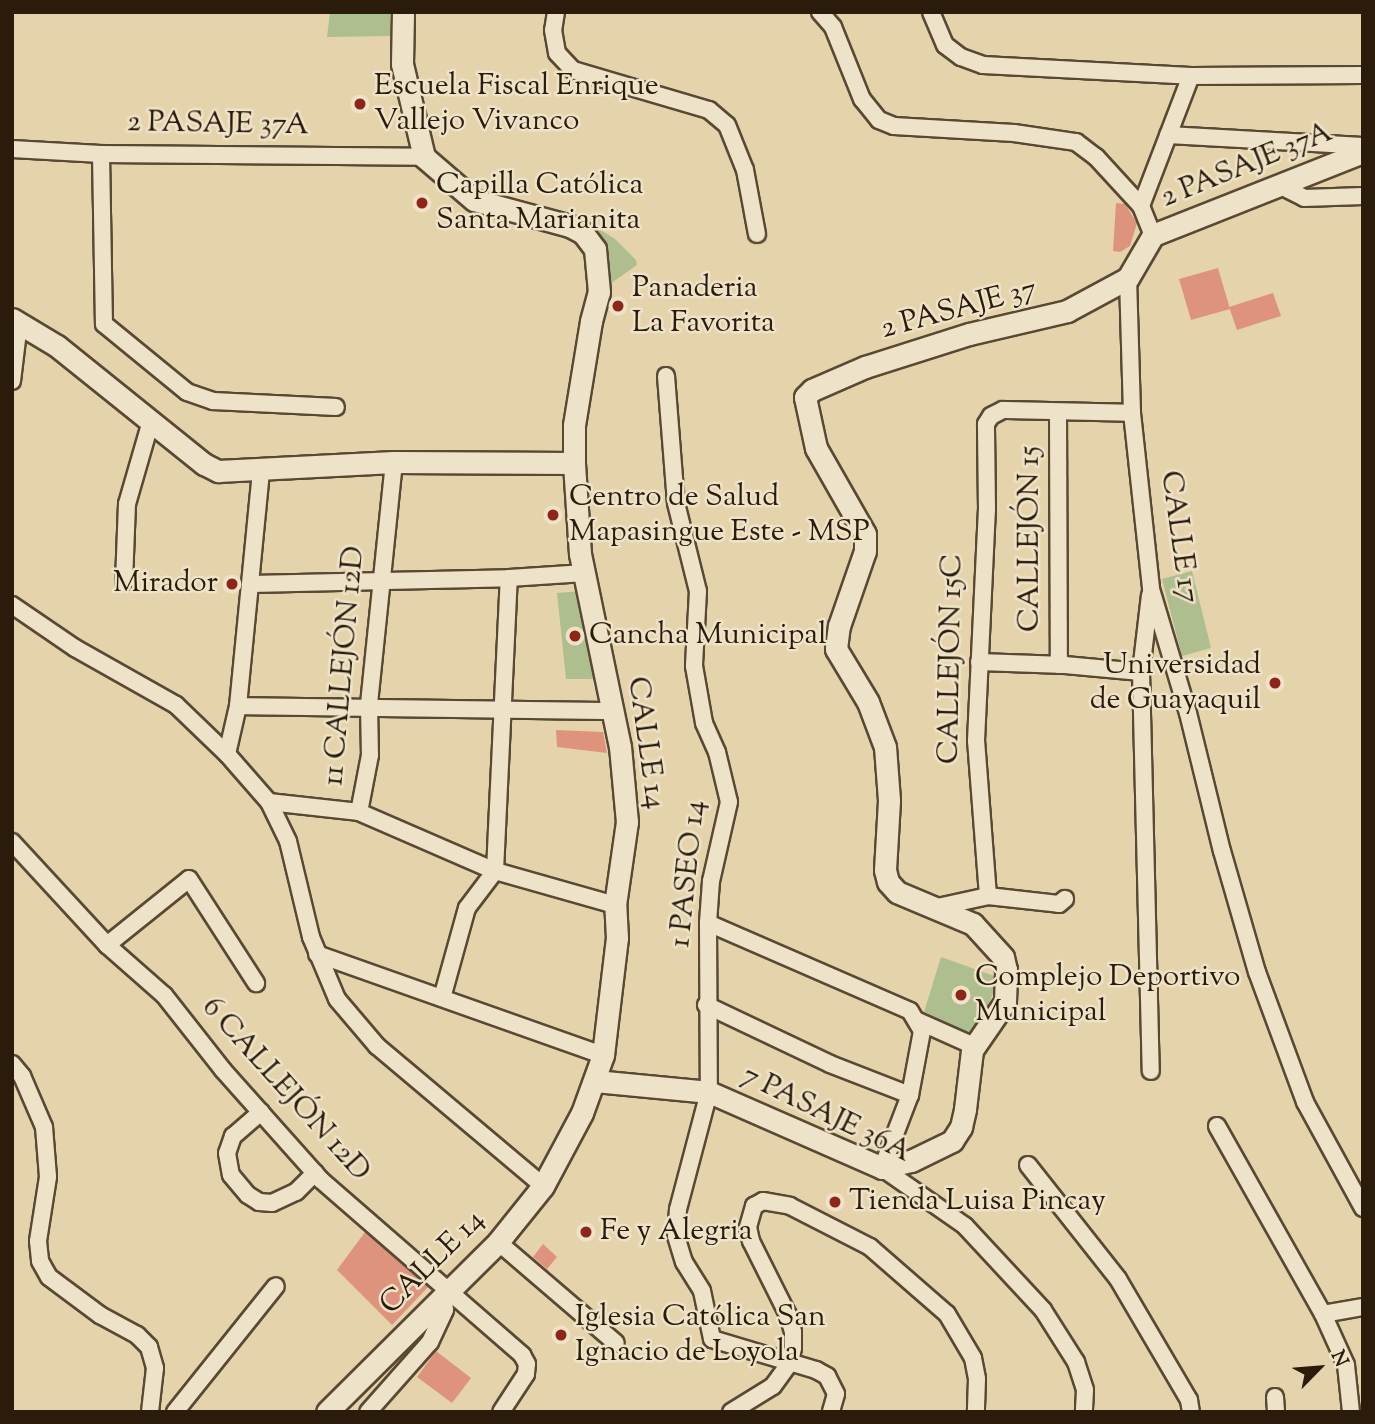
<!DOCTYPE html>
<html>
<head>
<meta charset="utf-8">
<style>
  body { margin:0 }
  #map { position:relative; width:1375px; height:1424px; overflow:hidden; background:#e5d4ab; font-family:"Sorts Mill Goudy",serif }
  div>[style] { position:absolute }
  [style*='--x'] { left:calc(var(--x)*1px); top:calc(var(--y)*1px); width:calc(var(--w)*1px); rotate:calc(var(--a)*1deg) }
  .green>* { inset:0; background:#aebe8e }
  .building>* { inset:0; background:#de947c }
  .roads { filter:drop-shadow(2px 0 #594933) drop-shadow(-2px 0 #594933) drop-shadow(0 2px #594933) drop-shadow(0 -2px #594933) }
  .street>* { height:16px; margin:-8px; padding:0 8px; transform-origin:8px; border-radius:8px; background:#eee3c8 }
  .secondary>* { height:21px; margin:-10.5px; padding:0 10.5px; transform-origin:10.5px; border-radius:10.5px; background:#eee3c8 }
  .dots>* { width:19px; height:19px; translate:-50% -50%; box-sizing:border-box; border:4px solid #eee3c8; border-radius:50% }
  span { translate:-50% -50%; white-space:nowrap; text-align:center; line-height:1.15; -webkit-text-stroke:5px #eee3c8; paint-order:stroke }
  .poi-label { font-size:30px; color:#2a1b0b }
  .left { translate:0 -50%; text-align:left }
  .right { translate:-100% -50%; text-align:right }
  .street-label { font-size:30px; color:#2a1b0b }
  .frame { position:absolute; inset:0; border:14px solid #2a1b0b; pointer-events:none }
  .north { position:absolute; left:1284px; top:1333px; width:70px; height:70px; -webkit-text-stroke:5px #eee3c8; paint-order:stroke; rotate:65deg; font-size:19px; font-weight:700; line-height:28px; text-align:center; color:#2a1b0b }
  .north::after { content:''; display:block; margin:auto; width:24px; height:32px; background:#2a1b0b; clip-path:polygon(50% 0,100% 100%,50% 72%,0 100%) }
</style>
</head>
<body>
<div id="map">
  <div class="green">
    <i style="clip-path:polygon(330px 12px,391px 12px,391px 36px,327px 37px)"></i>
    <i style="clip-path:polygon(594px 226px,615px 239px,636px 260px,637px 265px,610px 284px,605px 280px,606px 251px,590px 231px)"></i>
    <i style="clip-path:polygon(1192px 571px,1211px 648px,1182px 656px,1162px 579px)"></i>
    <i style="clip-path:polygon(581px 591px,597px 679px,566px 679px,557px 593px)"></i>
    <i style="clip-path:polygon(941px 957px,1000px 978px,974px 1036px,924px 1012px)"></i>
  </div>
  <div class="building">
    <i style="clip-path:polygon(1116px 203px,1125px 204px,1137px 223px,1130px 246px,1120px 252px,1113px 251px)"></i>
    <i style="clip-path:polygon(1218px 268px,1230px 309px,1191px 320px,1179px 279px)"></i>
    <i style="clip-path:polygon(1273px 293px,1281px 316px,1237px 330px,1229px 307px)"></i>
    <i style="clip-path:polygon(556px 730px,603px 732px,607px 753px,557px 747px)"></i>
    <i style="clip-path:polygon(365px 1232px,428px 1287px,392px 1325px,337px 1270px)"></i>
    <i style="clip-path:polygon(543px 1244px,557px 1257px,547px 1269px,533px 1257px)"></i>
    <i style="clip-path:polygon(436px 1351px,471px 1378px,452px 1403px,417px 1377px)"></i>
  </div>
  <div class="roads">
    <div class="street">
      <i style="--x:556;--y:12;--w:18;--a:99"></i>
      <i style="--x:553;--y:30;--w:23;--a:80"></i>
      <i style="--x:557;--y:53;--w:23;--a:47"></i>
      <i style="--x:573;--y:70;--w:142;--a:16.4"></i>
      <i style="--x:709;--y:110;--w:23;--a:40"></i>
      <i style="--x:727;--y:125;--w:48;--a:68.2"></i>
      <i style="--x:745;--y:170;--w:65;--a:79.4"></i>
      <i style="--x:820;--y:12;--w:20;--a:49"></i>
      <i style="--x:833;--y:27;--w:78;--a:68.1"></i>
      <i style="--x:862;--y:99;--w:27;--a:51"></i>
      <i style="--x:879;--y:120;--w:16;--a:22"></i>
      <i style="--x:894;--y:126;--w:120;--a:3.3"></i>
      <i style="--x:1014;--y:133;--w:63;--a:8.3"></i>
      <i style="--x:1076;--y:142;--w:25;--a:37"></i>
      <i style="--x:1096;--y:157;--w:67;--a:47.4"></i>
      <i style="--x:1141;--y:206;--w:31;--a:68"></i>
      <i style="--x:931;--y:12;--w:36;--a:67"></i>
      <i style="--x:945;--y:45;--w:20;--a:37"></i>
      <i style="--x:961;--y:57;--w:23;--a:20"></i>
      <i style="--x:983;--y:65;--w:208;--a:3"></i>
      <i style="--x:1191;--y:76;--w:172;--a:-0.3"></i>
      <i style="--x:1168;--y:135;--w:195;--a:3.2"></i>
      <i style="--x:12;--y:149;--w:89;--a:3.2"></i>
      <i style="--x:101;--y:154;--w:323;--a:0.5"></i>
      <i style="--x:101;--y:154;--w:170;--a:89"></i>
      <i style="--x:104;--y:324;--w:107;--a:39.3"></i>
      <i style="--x:187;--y:392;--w:28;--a:19"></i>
      <i style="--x:213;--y:401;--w:123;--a:2.8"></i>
      <i style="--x:1279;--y:185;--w:28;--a:27"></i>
      <i style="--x:1304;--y:198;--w:59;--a:-1.9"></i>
      <i style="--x:1141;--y:206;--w:139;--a:-69"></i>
      <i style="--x:1128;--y:278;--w:135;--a:88.3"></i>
      <i style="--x:1132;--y:413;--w:177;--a:83.8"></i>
      <i style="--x:1151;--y:589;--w:129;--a:73.4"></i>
      <i style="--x:1188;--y:713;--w:142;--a:76.2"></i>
      <i style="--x:1222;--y:851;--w:126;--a:73.9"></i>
      <i style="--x:1257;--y:972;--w:139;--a:69.7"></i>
      <i style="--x:1305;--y:1102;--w:121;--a:61.3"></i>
      <i style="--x:666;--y:376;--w:127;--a:85.5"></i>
      <i style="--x:676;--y:503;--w:91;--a:76"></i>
      <i style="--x:698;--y:591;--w:75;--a:93.1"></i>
      <i style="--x:694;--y:666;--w:58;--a:80"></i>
      <i style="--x:704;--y:723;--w:32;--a:66"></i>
      <i style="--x:717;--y:752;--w:51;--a:76.5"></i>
      <i style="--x:729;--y:802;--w:81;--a:102.8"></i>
      <i style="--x:711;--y:881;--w:42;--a:94.1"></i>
      <i style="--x:708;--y:923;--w:169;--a:89.7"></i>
      <i style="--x:709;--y:1092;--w:121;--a:104.8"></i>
      <i style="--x:678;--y:1209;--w:27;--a:94"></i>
      <i style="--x:676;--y:1236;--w:27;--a:73"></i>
      <i style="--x:684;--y:1262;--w:34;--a:58"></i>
      <i style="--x:702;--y:1291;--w:49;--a:78.2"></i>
      <i style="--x:712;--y:1339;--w:109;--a:16.6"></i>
      <i style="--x:816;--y:1370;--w:13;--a:29"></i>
      <i style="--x:827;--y:1376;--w:20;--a:63"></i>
      <i style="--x:836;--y:1394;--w:19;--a:106"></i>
      <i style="--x:12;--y:381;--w:58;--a:-83.1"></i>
      <i style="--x:1058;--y:413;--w:252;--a:89.8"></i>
      <i style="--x:394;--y:462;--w:244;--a:95.9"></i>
      <i style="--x:369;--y:705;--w:50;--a:88.9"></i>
      <i style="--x:370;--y:755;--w:58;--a:100.9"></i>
      <i style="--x:359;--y:812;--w:148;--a:23.5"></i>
      <i style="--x:495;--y:871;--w:125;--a:15.8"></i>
      <i style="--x:124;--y:582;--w:78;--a:-87.8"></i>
      <i style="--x:127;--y:504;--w:86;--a:-73.9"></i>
      <i style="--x:251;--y:584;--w:258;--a:-1.3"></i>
      <i style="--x:509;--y:578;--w:76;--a:-3.8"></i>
      <i style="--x:1150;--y:595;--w:78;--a:96.7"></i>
      <i style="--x:1141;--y:672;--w:399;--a:88.6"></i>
      <i style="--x:12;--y:605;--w:76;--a:34.3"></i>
      <i style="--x:75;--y:648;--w:116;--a:29.4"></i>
      <i style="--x:176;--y:705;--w:71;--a:43.9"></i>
      <i style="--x:227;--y:754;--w:64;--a:48.8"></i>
      <i style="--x:269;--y:802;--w:43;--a:64"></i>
      <i style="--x:288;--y:841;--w:99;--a:76.5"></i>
      <i style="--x:311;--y:937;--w:67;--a:67.2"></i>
      <i style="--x:337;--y:999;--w:62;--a:49.6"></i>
      <i style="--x:377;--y:1046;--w:217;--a:40.1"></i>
      <i style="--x:979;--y:662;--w:86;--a:2"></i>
      <i style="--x:1065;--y:665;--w:76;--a:5.3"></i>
      <i style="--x:238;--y:706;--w:376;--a:0.8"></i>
      <i style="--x:227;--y:754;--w:49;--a:-77.1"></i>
      <i style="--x:238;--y:706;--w:236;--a:-84.4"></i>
      <i style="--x:269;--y:802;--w:91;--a:6.3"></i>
      <i style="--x:12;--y:842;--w:140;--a:47.3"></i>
      <i style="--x:107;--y:945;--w:76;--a:41.3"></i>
      <i style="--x:164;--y:995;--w:95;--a:51.8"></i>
      <i style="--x:223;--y:1070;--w:147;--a:48.3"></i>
      <i style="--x:321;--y:1180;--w:267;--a:41"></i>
      <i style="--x:522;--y:1355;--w:10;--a:61"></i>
      <i style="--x:527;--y:1364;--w:10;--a:96"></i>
      <i style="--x:526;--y:1374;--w:45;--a:123.3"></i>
      <i style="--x:988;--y:896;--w:155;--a:-94.4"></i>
      <i style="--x:976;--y:741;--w:231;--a:-87.3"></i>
      <i style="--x:987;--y:510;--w:86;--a:-90.7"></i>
      <i style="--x:986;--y:424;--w:9;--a:-58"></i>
      <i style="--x:991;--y:416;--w:13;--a:-27"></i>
      <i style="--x:1003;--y:410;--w:129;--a:1.3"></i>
      <i style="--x:933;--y:908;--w:56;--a:-12.3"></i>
      <i style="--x:988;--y:896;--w:71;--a:6.4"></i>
      <i style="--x:1059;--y:904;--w:8;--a:-40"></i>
      <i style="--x:708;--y:923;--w:220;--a:23.5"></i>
      <i style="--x:910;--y:1011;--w:23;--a:59"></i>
      <i style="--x:922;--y:1031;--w:65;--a:100.6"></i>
      <i style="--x:107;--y:945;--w:105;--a:-38.8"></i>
      <i style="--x:189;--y:879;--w:124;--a:57.2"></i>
      <i style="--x:317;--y:954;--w:303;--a:19.5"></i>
      <i style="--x:442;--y:998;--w:93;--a:-74.5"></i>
      <i style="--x:467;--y:908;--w:46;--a:-52.9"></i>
      <i style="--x:495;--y:871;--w:293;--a:-87.3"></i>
      <i style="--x:706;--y:1005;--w:137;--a:25.4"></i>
      <i style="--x:830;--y:1064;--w:86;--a:21.2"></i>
      <i style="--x:910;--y:1095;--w:78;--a:111"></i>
      <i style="--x:882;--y:1168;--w:101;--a:34.9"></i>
      <i style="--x:965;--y:1226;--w:115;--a:47.1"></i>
      <i style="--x:1043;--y:1310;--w:62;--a:57.6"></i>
      <i style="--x:1076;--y:1362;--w:29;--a:72"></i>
      <i style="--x:1085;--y:1390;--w:22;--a:93"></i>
      <i style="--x:918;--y:1021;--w:61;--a:24.1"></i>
      <i style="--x:12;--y:1064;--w:16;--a:50"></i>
      <i style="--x:22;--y:1076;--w:56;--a:66.7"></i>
      <i style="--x:44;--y:1127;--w:50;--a:85.4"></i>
      <i style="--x:48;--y:1177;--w:65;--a:98.9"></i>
      <i style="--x:38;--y:1241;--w:20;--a:84"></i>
      <i style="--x:40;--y:1261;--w:18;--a:61"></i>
      <i style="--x:49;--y:1277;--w:64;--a:36.7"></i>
      <i style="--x:100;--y:1315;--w:42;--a:28.4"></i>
      <i style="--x:137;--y:1335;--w:17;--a:45"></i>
      <i style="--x:149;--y:1347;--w:22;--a:74"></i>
      <i style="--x:155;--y:1368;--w:44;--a:96.5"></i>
      <i style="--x:261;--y:1112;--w:37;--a:139"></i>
      <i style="--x:233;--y:1136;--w:18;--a:109"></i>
      <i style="--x:227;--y:1153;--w:22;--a:80"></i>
      <i style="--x:231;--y:1175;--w:26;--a:50"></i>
      <i style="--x:248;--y:1195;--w:13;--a:32"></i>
      <i style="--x:259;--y:1202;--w:13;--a:4"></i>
      <i style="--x:272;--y:1203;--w:26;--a:-25"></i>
      <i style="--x:296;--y:1192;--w:27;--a:-45"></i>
      <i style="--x:1217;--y:1126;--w:216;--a:60.6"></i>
      <i style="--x:1323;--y:1314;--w:56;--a:65.7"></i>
      <i style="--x:1346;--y:1365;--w:47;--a:83.9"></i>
      <i style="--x:1028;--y:1165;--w:145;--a:51.7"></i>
      <i style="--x:1118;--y:1279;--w:140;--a:59.6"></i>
      <i style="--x:1189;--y:1400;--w:12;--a:81"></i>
      <i style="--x:498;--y:1242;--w:155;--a:40.6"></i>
      <i style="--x:1323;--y:1314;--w:41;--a:-9.9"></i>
      <i style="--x:1275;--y:1397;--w:15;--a:86"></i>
      <i style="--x:175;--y:1412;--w:161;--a:-51.3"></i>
      <i style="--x:368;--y:1412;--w:94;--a:-48.5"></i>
      <i style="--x:430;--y:1342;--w:35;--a:-65"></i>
      <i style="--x:445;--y:1310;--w:12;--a:-95"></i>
      <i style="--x:731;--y:1412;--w:49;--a:-31.8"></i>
      <i style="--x:773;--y:1386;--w:29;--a:-54"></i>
      <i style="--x:790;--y:1363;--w:15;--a:-79"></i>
      <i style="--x:793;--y:1348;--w:16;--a:-90"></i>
      <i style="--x:793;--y:1332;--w:18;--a:-106"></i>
      <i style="--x:788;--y:1315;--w:83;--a:-116.6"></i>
      <i style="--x:751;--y:1241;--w:14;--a:-102"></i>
      <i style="--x:748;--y:1227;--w:22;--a:-74"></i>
      <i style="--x:754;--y:1206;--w:10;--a:-29"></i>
      <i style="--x:763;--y:1201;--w:27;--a:10"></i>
      <i style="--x:790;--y:1206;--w:90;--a:27.1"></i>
      <i style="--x:870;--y:1247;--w:102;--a:41"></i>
      <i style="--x:947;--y:1314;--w:51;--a:59.4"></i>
      <i style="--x:973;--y:1358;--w:21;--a:79"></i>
      <i style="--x:977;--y:1379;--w:33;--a:92"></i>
    </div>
    <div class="secondary">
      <i style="--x:12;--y:319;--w:52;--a:31"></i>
      <i style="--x:57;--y:346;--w:189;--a:38.8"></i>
      <i style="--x:204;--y:464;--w:16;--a:27"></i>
      <i style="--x:218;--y:471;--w:176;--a:-2.9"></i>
      <i style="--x:394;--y:462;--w:180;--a:0.3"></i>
      <i style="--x:595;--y:1081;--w:115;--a:5.5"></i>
      <i style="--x:709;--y:1092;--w:189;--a:23.7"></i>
      <i style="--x:882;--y:1168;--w:30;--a:-14"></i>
      <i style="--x:911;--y:1161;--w:46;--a:-26"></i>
      <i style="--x:952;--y:1141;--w:17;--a:-57"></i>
      <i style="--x:961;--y:1127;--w:18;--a:-77"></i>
      <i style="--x:965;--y:1109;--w:59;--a:-83.2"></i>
      <i style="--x:972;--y:1050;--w:58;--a:-55.5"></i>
      <i style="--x:1005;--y:1002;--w:32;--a:-88"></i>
      <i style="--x:1006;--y:970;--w:13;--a:-103"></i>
      <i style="--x:1003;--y:957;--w:45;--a:-132.3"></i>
      <i style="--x:973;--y:924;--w:82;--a:-157.2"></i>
      <i style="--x:897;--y:892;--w:13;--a:-132"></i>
      <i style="--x:888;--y:882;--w:12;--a:-104"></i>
      <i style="--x:885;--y:870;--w:70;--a:-86.7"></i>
      <i style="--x:889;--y:800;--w:53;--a:-94.3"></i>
      <i style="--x:885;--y:747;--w:48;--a:-110.7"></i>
      <i style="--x:868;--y:702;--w:62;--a:-121.1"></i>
      <i style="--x:836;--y:649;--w:23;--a:-83"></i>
      <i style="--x:839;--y:626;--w:79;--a:-70.9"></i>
      <i style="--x:865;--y:551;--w:17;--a:-90"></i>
      <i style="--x:865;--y:534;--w:99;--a:-119.7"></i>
      <i style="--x:816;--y:448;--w:52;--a:-102.2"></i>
      <i style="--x:805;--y:397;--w:10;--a:-45"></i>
      <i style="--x:812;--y:390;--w:58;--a:-23.5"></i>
      <i style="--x:865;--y:367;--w:109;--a:-17.6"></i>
      <i style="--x:969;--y:334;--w:101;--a:-13.2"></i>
      <i style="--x:1067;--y:311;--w:69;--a:-28.4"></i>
      <i style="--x:1128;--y:278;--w:50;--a:-59.8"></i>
      <i style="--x:1153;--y:235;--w:226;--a:-21.6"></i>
      <i style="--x:327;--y:1412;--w:241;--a:-44.8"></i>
      <i style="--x:498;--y:1242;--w:72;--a:-51.2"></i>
      <i style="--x:543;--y:1186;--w:83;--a:-61.9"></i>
      <i style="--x:582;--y:1113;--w:62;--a:-70.1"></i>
      <i style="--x:603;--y:1055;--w:118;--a:-83.2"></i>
      <i style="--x:617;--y:938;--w:33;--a:-93"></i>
      <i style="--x:615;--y:905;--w:84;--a:-81.8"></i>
      <i style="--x:627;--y:822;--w:75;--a:-95.3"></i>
      <i style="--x:620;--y:747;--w:197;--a:-101.7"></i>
      <i style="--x:580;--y:554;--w:91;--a:-93.8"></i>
      <i style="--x:574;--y:463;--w:38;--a:-90"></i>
      <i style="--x:574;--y:425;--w:105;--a:-80.7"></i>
      <i style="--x:591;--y:321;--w:30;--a:-75"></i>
      <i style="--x:599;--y:292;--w:43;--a:-95.3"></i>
      <i style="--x:595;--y:249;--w:20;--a:-127"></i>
      <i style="--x:583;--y:233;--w:15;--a:-152"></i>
      <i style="--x:570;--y:226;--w:99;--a:-164.8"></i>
      <i style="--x:474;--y:200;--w:66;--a:-139.3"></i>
      <i style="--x:424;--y:157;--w:96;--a:-103.3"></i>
      <i style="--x:402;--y:64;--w:52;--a:-88.9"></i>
    </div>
  </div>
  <div class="dots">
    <i style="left:360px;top:104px;background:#8f2418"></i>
    <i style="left:422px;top:203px;background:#8f2418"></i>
    <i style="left:618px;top:306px;background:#8f2418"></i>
    <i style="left:553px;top:515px;background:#8f2418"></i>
    <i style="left:232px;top:584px;background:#8f2418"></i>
    <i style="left:575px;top:636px;background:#8f2418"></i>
    <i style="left:1275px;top:683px;background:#8f2418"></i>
    <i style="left:961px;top:995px;background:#8f2418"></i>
    <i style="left:835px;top:1202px;background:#8f2418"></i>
    <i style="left:586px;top:1232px;background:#8f2418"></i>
    <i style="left:561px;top:1335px;background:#8f2418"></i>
  </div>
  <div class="poi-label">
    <span class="left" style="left:374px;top:104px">Escuela Fiscal Enrique<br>Vallejo Vivanco</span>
    <span class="left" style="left:436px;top:203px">Capilla Católica<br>Santa Marianita</span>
    <span class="left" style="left:632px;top:306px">Panaderia<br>La Favorita</span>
    <span class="left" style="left:569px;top:515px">Centro de Salud<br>Mapasingue Este - MSP</span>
    <span class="right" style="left:218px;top:584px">Mirador</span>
    <span class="left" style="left:589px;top:636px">Cancha Municipal</span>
    <span class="right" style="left:1261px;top:683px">Universidad<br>de Guayaquil</span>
    <span class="left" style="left:975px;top:995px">Complejo Deportivo<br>Municipal</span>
    <span class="left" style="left:849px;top:1202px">Tienda Luisa Pincay</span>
    <span class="left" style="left:600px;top:1232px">Fe y Alegria</span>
    <span class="left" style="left:575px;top:1335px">Iglesia Católica San<br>Ignacio de Loyola</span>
  </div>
  <div class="street-label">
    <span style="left:218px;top:125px;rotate:1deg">2 PASAJE 37A</span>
    <span style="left:1247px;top:166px;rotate:-22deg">2 PASAJE 37A</span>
    <span style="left:959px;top:310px;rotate:-15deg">2 PASAJE 37</span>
    <span style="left:1178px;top:537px;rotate:82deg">CALLE 17</span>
    <span style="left:1031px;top:539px;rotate:-90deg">CALLEJÓN 15</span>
    <span style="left:952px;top:659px;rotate:-89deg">CALLEJÓN 15C</span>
    <span style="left:345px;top:666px;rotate:-85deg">11 CALLEJÓN 12D</span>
    <span style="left:645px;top:743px;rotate:82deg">CALLE 14</span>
    <span style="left:689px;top:874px;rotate:-84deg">1 PASEO 14</span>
    <span style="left:285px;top:1090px;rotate:48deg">6 CALLEJÓN 12D</span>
    <span style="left:826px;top:1115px;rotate:26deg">7 PASAJE 36A</span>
    <span style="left:433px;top:1263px;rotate:-45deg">CALLE 14</span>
  </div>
  <div class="frame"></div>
  <div class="north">N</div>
</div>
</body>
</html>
